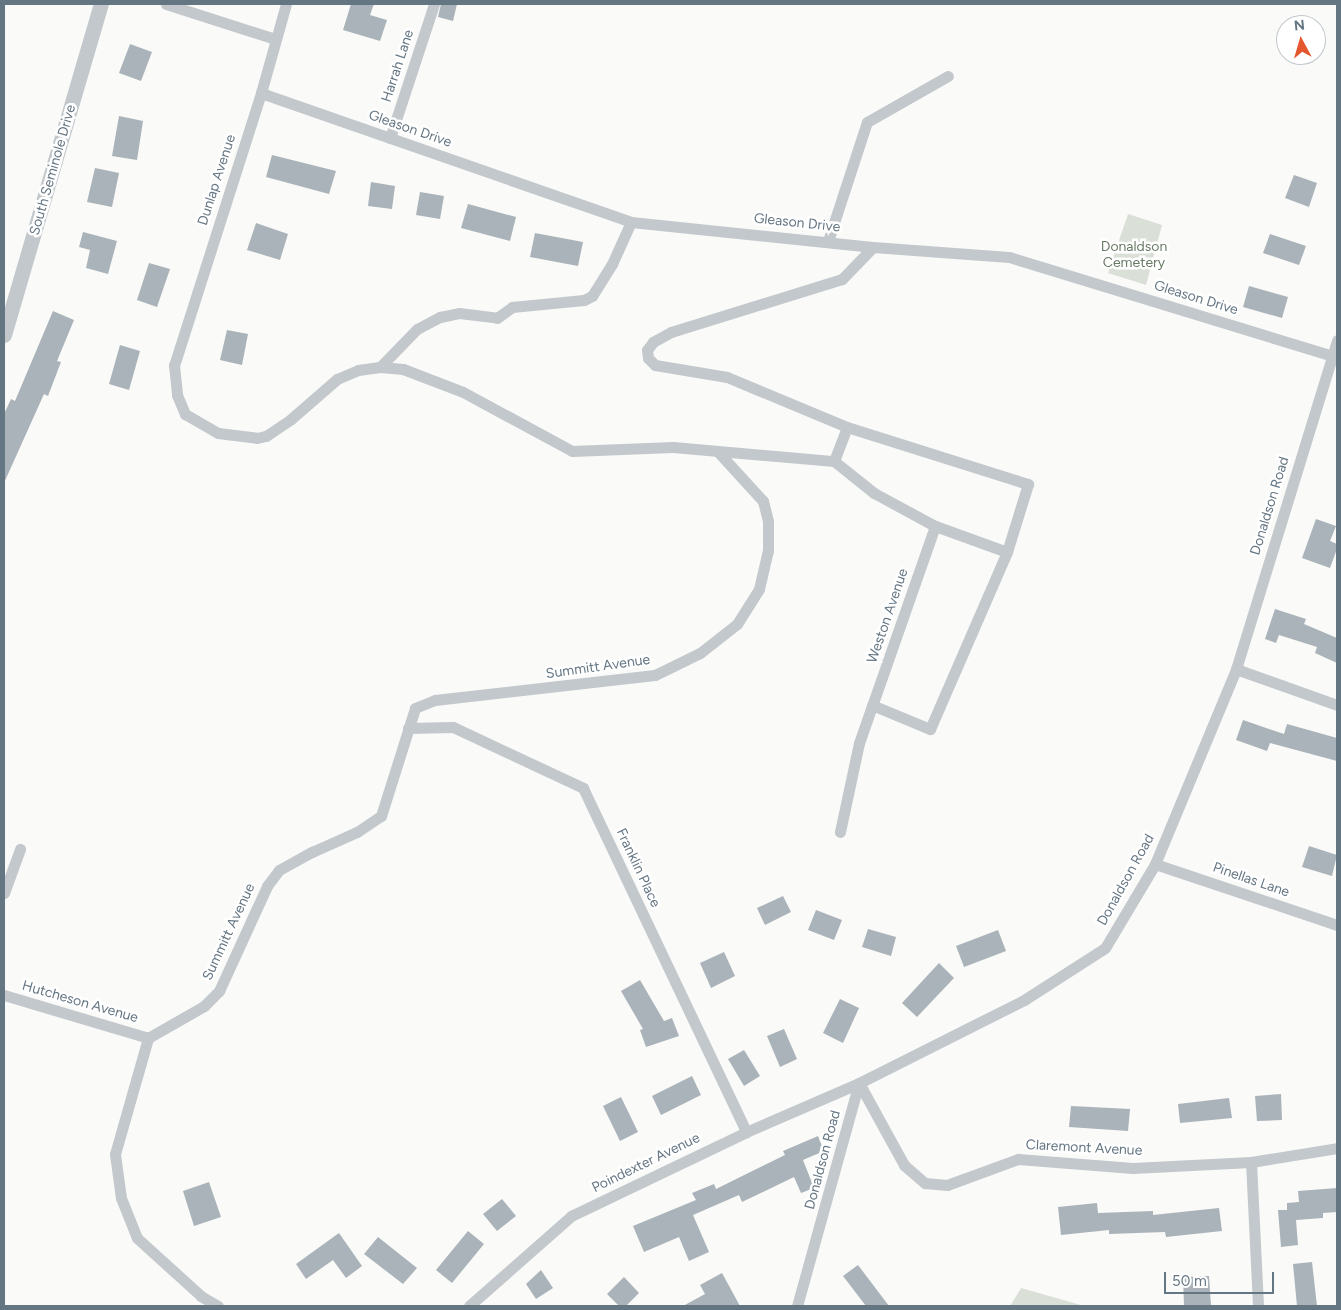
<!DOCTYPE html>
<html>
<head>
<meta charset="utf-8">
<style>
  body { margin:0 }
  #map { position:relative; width:1341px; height:1310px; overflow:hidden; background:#fafaf8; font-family:Figtree,sans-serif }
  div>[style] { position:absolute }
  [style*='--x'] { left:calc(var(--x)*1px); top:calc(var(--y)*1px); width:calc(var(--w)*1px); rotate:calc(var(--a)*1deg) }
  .green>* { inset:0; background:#dadfd7 }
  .building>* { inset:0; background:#aab3b9 }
  .minor>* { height:11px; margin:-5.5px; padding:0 5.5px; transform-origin:5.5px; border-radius:5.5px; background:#c3c8cc }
  .tertiary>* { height:15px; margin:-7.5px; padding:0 7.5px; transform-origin:7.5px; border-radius:7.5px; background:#c3c8cc }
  span { translate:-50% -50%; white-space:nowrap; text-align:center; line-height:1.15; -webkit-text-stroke:5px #fff; paint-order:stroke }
  .street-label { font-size:14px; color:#657683 }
  .park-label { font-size:14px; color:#687a64 }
  .frame { position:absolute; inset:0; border:5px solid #657683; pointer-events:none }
  .north { position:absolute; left:1276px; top:15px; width:50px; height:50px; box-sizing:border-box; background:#fff; border:1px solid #c1c8cd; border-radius:50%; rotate:354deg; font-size:14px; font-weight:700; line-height:20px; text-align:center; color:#657683 }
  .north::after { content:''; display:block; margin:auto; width:18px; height:22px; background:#e4572e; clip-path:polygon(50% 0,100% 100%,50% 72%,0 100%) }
  .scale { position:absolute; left:1164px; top:1272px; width:110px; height:22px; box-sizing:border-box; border:2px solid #657683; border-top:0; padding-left:6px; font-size:15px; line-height:18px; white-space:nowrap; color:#657683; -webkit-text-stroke:4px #fff; paint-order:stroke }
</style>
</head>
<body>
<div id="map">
  <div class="green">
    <i style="clip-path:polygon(1128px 214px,1162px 225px,1146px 285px,1108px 273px)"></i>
    <i style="clip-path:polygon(1021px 1288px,1081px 1305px,1085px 1306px,1010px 1306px)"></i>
  </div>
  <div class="building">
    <i style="clip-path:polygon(351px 4px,374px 4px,370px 15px,387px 20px,380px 41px,343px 30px)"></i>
    <i style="clip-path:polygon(441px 4px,457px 4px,453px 21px,438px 17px)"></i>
    <i style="clip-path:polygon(130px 44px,152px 52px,141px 81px,119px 73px)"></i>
    <i style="clip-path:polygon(119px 116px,143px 121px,137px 160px,112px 156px)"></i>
    <i style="clip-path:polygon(272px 155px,336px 171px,329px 194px,266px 177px)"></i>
    <i style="clip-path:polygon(95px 168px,119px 173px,112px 207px,87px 202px)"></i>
    <i style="clip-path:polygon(1294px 175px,1317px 183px,1309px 207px,1285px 198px)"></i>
    <i style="clip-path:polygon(371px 182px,395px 186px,392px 209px,368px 206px)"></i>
    <i style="clip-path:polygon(420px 192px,444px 196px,440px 219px,416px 215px)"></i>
    <i style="clip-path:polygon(468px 204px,516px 217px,510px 241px,461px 228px)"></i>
    <i style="clip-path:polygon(256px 223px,288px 234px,280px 260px,247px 250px)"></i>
    <i style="clip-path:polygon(83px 232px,117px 241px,108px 274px,86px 268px,90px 250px,79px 247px)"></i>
    <i style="clip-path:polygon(535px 233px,583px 242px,578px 266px,530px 257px)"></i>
    <i style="clip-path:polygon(1270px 234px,1306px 246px,1299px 265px,1263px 253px)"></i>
    <i style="clip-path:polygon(149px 263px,170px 269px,157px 307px,137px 300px)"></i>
    <i style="clip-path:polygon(1249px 286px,1288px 297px,1282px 318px,1243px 307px)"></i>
    <i style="clip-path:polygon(53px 311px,74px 320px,57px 361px,61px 362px,48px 396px,44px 394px,4px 483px,4px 414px,11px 399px,15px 401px)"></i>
    <i style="clip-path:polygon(227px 330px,248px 334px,242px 365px,220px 360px)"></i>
    <i style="clip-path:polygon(120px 345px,140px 351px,129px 390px,109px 384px)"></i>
    <i style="clip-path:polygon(1316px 519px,1336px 526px,1330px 541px,1337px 544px,1337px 549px,1330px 568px,1302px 558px)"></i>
    <i style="clip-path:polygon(1275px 609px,1306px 619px,1304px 624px,1337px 638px,1337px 663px,1315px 653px,1317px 647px,1279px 635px,1276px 643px,1265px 639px)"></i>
    <i style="clip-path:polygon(1243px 720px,1284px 734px,1287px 724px,1337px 738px,1337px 761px,1270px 743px,1267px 751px,1236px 740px)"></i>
    <i style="clip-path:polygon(1309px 846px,1337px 855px,1332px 876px,1302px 867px)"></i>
    <i style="clip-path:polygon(783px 896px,791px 912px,765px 925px,757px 908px)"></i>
    <i style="clip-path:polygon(816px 910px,842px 920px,834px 940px,808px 930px)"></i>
    <i style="clip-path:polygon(868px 929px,896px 937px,891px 956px,862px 947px)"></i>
    <i style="clip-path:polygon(998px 930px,1006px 951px,964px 967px,956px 946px)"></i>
    <i style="clip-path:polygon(724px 952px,735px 976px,711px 988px,700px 963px)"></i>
    <i style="clip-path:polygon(939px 963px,954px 978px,917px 1017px,902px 1003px)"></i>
    <i style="clip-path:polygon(640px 980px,664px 1021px,672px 1018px,679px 1036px,646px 1047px,640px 1030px,643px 1029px,621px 991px)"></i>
    <i style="clip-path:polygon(840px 999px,859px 1008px,843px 1043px,823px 1033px)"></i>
    <i style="clip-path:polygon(784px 1029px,797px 1059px,780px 1067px,767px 1036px)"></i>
    <i style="clip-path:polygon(744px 1050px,760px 1076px,744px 1086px,728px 1059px)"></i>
    <i style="clip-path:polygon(692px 1076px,701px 1095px,661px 1115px,652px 1096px)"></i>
    <i style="clip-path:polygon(1281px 1094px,1282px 1120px,1257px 1121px,1255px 1096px)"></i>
    <i style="clip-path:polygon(621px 1097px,638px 1132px,620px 1141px,603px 1106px)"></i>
    <i style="clip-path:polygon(1229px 1098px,1232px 1118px,1180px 1123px,1178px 1104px)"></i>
    <i style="clip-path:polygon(1071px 1106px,1130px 1109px,1128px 1131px,1069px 1127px)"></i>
    <i style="clip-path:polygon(818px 1136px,824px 1151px,803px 1160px,814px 1188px,801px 1193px,794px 1177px,742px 1202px,739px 1195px,693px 1215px,709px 1252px,689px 1261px,679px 1237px,644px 1252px,633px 1226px,696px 1200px,692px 1193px,714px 1184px,716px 1189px,785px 1155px,783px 1151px)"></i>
    <i style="clip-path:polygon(209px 1182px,221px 1217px,194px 1226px,183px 1191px)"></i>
    <i style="clip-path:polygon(1337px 1188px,1337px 1212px,1323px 1213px,1323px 1218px,1296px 1220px,1298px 1245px,1281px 1247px,1278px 1210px,1287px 1210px,1287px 1203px,1299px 1202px,1298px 1191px)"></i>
    <i style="clip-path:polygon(502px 1199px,516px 1216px,497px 1231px,483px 1214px)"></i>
    <i style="clip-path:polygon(1097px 1203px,1098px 1213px,1153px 1211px,1153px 1215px,1219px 1208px,1222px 1231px,1166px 1237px,1165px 1232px,1109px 1234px,1109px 1230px,1061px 1235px,1058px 1207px)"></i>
    <i style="clip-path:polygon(468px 1231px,484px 1244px,452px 1283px,436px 1270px)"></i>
    <i style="clip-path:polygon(339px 1233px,362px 1266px,346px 1278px,333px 1260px,306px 1279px,296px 1264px)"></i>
    <i style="clip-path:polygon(378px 1237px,417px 1268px,403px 1284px,364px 1254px)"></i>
    <i style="clip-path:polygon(1312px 1262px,1317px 1306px,1297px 1306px,1293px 1264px)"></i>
    <i style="clip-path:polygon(858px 1265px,889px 1306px,866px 1306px,843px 1276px)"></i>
    <i style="clip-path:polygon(541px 1270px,553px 1288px,536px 1299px,526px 1284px)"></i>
    <i style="clip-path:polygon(722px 1273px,740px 1306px,683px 1306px,705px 1294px,700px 1285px)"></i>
    <i style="clip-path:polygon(1209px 1276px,1211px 1306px,1184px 1306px,1183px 1277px)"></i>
    <i style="clip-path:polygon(624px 1277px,639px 1293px,626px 1306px,619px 1306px,607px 1294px)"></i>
  </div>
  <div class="minor">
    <i style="--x:166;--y:4;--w:114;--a:17.8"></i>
    <i style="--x:286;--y:4;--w:92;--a:105.7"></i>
    <i style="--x:261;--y:93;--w:286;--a:107.7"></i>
    <i style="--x:174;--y:365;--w:30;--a:84"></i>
    <i style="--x:177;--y:395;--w:21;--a:67"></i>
    <i style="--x:185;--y:414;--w:38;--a:30"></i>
    <i style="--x:218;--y:433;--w:39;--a:7"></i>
    <i style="--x:257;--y:438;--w:9;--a:-13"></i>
    <i style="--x:266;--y:436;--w:30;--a:-34"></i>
    <i style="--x:291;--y:419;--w:61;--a:-41"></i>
    <i style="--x:337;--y:379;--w:23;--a:-23"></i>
    <i style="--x:358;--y:370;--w:22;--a:-8"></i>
    <i style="--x:380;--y:367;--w:23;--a:5"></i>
    <i style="--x:403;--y:369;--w:64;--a:21"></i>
    <i style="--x:463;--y:392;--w:124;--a:28.4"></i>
    <i style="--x:572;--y:451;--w:101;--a:-2.3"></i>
    <i style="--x:673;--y:447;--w:162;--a:5"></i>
    <i style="--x:834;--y:461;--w:36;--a:-69"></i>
    <i style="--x:261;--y:93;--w:392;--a:19.2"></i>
    <i style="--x:631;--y:222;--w:243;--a:5.9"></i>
    <i style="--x:873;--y:247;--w:136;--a:4.2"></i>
    <i style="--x:1009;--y:257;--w:343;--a:17"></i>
    <i style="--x:390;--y:138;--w:141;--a:-71.8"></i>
    <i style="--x:828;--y:241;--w:125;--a:-71.9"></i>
    <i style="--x:867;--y:122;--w:93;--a:-29.6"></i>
    <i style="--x:873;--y:247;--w:45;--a:134.1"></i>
    <i style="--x:842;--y:279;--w:179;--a:162.8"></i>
    <i style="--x:671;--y:332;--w:21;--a:151"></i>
    <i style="--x:653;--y:342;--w:10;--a:127"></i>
    <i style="--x:647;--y:350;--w:8;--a:83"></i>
    <i style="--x:648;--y:358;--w:10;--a:45"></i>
    <i style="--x:655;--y:365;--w:73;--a:9.5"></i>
    <i style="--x:727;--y:377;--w:130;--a:22.6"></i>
    <i style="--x:847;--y:427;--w:190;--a:17.5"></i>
    <i style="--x:1028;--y:484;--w:71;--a:107.2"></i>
    <i style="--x:1007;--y:552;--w:77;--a:-160.1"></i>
    <i style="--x:380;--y:367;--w:53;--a:-45.8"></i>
    <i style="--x:417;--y:329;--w:26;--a:-28"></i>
    <i style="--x:440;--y:317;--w:19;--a:-12"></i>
    <i style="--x:459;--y:313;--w:38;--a:7"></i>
    <i style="--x:497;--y:318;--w:19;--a:-36"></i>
    <i style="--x:512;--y:307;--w:72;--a:-5.6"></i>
    <i style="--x:584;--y:300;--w:9;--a:-27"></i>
    <i style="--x:592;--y:296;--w:38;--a:-58"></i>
    <i style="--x:612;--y:264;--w:46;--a:-65.7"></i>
    <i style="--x:834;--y:461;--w:51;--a:38.7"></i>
    <i style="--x:874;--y:493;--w:69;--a:28.4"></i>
    <i style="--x:935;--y:526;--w:230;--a:109.3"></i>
    <i style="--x:859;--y:743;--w:91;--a:102.1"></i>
    <i style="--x:1236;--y:669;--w:107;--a:19.6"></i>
    <i style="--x:872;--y:705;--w:63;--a:22.5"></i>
    <i style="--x:930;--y:729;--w:193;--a:-66.5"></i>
    <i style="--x:408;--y:728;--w:45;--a:-1.3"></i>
    <i style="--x:453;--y:727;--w:144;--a:25.1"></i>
    <i style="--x:583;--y:788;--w:381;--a:64.6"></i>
    <i style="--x:1155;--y:864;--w:192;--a:18.5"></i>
    <i style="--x:4;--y:893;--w:47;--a:-70"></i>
    <i style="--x:4;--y:995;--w:150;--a:16.6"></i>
    <i style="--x:1251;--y:1162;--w:144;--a:87.2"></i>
    <i style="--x:218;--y:1306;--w:20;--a:-150"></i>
    <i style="--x:201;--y:1296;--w:86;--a:-137.8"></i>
    <i style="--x:137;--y:1238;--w:43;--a:-111.8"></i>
    <i style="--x:121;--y:1198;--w:44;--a:-97.8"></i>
    <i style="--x:115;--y:1154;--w:121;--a:-74.1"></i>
    <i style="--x:148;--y:1038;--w:64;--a:-29.7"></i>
    <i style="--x:204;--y:1006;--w:21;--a:-45"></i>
    <i style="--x:219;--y:991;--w:115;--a:-65.4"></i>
    <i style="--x:267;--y:886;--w:20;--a:-53"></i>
    <i style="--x:279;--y:870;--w:38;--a:-29"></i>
    <i style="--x:312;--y:852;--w:49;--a:-24"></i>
    <i style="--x:357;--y:832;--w:29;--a:-34"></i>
    <i style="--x:381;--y:816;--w:113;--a:-72.5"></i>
    <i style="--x:415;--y:708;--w:22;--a:-22"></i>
    <i style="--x:435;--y:700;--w:221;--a:-6.5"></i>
    <i style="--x:655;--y:675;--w:50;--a:-26.1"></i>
    <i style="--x:700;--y:653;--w:47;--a:-38.1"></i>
    <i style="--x:737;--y:624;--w:41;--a:-57.8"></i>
    <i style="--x:759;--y:589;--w:39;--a:-77"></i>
    <i style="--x:768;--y:551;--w:30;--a:-90"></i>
    <i style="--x:768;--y:521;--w:21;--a:-104"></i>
    <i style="--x:763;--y:501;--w:65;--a:-132.5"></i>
    <i style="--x:469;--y:1306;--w:136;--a:-41.4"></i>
    <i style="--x:571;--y:1216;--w:194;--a:-25.6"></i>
    <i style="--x:746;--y:1132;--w:123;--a:-23.4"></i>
    <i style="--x:859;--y:1083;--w:94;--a:61.2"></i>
    <i style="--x:904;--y:1165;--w:28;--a:41"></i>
    <i style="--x:925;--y:1183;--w:22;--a:5"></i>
    <i style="--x:947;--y:1185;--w:76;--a:-20.1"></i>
    <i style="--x:1018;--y:1159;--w:115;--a:4.5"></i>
    <i style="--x:1133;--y:1168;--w:118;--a:-2.9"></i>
    <i style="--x:1251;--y:1162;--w:87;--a:-9.2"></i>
    <i style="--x:797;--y:1306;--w:231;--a:-74.5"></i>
    <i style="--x:859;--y:1083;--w:185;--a:-26.7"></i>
    <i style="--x:1024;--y:1000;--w:96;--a:-32.7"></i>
    <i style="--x:1105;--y:948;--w:98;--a:-59.2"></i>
    <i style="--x:1155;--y:864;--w:211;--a:-67.4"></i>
    <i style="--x:1236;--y:669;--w:344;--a:-72.9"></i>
  </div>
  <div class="tertiary">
    <i style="--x:4;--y:335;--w:345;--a:-73.7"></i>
  </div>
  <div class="street-label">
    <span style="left:398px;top:66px;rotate:-72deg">Harrah Lane</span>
    <span style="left:410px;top:129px;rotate:19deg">Gleason Drive</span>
    <span style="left:53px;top:170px;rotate:-74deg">South Seminole Drive</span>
    <span style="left:217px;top:180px;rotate:-72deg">Dunlap Avenue</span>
    <span style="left:797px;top:223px;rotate:6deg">Gleason Drive</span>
    <span style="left:1196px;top:298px;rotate:17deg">Gleason Drive</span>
    <span style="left:1270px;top:506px;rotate:-73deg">Donaldson Road</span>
    <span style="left:888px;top:616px;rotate:-71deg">Weston Avenue</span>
    <span style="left:598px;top:667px;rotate:-8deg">Summitt Avenue</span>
    <span style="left:638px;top:868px;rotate:65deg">Franklin Place</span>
    <span style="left:1126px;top:880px;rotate:-61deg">Donaldson Road</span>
    <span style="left:1251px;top:880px;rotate:19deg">Pinellas Lane</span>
    <span style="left:229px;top:932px;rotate:-65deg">Summitt Avenue</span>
    <span style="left:80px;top:1002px;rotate:16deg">Hutcheson Avenue</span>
    <span style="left:1084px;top:1148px;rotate:3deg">Claremont Avenue</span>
    <span style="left:823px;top:1160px;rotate:-75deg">Donaldson Road</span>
    <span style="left:646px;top:1163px;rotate:-26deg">Poindexter Avenue</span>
  </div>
  <div class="park-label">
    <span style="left:1134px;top:255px">Donaldson<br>Cemetery</span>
  </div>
  <div class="frame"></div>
  <div class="north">N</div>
  <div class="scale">50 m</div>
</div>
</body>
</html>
